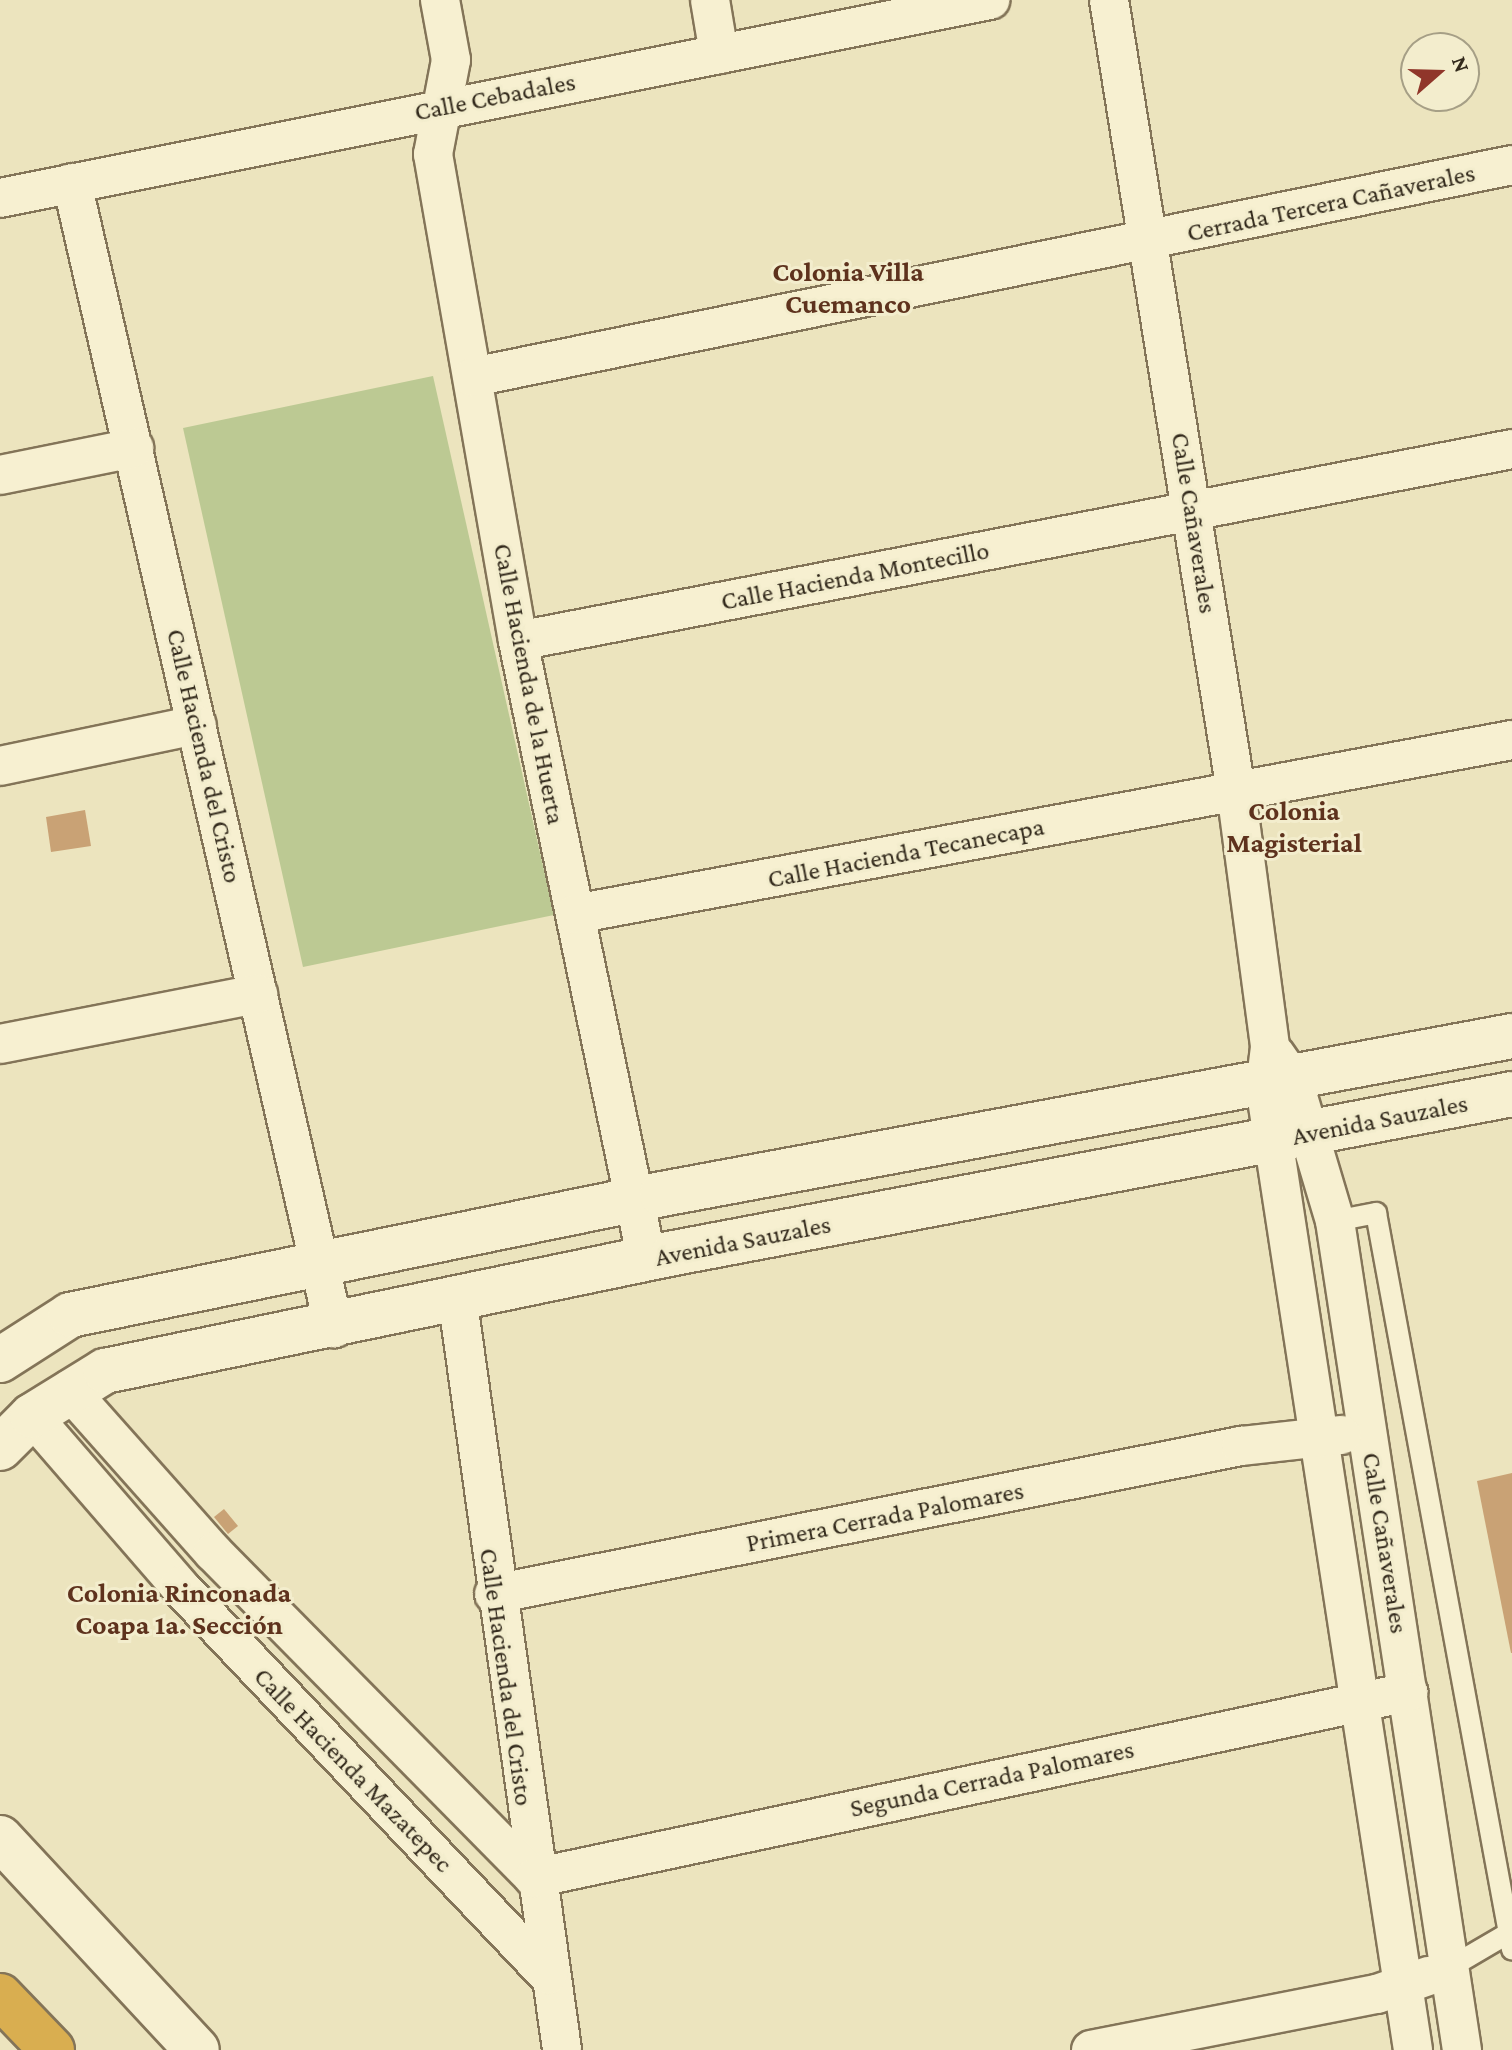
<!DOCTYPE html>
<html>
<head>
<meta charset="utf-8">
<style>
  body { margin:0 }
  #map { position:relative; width:1512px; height:2050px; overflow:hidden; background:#ece4be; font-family:"Crimson Pro",serif }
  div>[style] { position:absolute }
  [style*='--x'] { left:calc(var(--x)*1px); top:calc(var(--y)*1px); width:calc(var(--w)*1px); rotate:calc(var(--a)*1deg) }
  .green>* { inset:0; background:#bcc993 }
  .building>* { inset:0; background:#c9a275 }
  .roads { filter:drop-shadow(2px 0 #837458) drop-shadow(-2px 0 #837458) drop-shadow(0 2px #837458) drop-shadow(0 -2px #837458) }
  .lane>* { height:20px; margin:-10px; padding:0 10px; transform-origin:10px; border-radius:10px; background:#f7f0d1 }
  .street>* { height:38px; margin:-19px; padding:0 19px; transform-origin:19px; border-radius:19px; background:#f7f0d1 }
  .secondary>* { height:44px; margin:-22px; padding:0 22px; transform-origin:22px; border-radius:22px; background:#f7f0d1 }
  .highway>* { height:44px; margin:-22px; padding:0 22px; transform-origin:22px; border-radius:22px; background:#d9ae50 }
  span { translate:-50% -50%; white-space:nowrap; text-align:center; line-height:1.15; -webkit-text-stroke:6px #f3edcd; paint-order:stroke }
  .street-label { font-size:26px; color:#332a1c }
  .neighbourhood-label { font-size:28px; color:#5e321d; font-weight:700 }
  .north { position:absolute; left:1400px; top:32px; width:80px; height:80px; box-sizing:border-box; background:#f3edcd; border:2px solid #a69f86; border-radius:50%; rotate:70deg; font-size:22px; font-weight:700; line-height:32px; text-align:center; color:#332a1c }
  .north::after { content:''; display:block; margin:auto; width:28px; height:36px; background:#90362a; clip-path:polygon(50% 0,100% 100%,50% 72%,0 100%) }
</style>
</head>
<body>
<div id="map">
  <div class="green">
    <i style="clip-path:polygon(433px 376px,554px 915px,303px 967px,183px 428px)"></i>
  </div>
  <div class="building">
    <i style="clip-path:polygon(85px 810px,91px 846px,51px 852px,46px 817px)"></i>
    <i style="clip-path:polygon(1512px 1473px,1512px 1653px,1511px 1653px,1477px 1481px)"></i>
    <i style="clip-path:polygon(224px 1509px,238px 1526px,228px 1534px,214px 1517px)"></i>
  </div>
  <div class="roads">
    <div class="lane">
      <i style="--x:1335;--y:1221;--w:42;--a:-11"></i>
      <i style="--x:1376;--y:1213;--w:749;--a:79.54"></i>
      <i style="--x:1449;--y:1968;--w:69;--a:-30.3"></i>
    </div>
    <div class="street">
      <i style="--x:440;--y:0;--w:61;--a:79.6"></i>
      <i style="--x:451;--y:60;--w:96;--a:100.8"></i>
      <i style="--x:433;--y:154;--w:494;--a:80.1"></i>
      <i style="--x:518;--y:641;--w:632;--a:78.23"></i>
      <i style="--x:710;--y:0;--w:55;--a:80.5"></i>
      <i style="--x:1109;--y:0;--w:801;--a:80.88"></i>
      <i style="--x:1236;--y:791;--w:258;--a:82.4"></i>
      <i style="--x:1270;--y:1047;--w:39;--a:97"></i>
      <i style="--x:1265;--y:1086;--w:975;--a:81.27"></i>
      <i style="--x:72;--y:183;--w:1175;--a:77.11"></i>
      <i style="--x:0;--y:198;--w:1010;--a:-11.31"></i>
      <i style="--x:473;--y:377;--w:1060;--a:-11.53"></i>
      <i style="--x:0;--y:475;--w:137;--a:-11.4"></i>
      <i style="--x:518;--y:641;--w:1012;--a:-10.93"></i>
      <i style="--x:0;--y:766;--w:201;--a:-11.8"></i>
      <i style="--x:575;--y:914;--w:953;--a:-10.52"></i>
      <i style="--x:0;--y:1044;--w:263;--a:-11"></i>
      <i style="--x:1275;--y:1054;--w:32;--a:55"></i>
      <i style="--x:1293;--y:1080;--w:147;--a:73.4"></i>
      <i style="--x:1335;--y:1221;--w:839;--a:81.29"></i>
      <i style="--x:458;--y:1303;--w:754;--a:82.07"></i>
      <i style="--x:69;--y:1390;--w:217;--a:48.4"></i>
      <i style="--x:213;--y:1552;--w:458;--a:45.4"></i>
      <i style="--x:534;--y:1878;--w:894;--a:-12.01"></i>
      <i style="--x:32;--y:1416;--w:225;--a:49.1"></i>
      <i style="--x:179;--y:1586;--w:536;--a:46.51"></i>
      <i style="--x:494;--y:1594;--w:762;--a:-11.21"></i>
      <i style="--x:1241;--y:1446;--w:101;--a:-6.3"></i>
      <i style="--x:1091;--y:2050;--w:291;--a:-11.1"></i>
      <i style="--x:1377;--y:1994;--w:54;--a:-19.4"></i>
    </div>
    <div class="secondary">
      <i style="--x:0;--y:1360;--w:83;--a:-32.7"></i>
      <i style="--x:70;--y:1315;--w:604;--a:-11.55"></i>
      <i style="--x:662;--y:1194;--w:865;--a:-10.53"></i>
      <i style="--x:0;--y:1448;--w:45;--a:-45"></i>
      <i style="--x:32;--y:1416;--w:86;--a:-31.7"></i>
      <i style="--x:105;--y:1371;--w:581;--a:-11.72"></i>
      <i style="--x:674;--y:1253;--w:853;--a:-10.74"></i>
      <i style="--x:0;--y:1838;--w:289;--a:47.1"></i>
    </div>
    <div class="highway">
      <i style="--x:0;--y:1996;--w:75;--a:46.1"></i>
    </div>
  </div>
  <div class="street-label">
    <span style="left:495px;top:97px;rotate:-11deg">Calle Cebadales</span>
    <span style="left:1331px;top:203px;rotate:-12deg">Cerrada Tercera Cañaverales</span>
    <span style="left:1194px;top:523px;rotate:81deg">Calle Cañaverales</span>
    <span style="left:855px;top:576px;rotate:-11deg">Calle Hacienda Montecillo</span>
    <span style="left:529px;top:684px;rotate:79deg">Calle Hacienda de la Huerta</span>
    <span style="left:204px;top:756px;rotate:77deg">Calle Hacienda del Cristo</span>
    <span style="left:906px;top:853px;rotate:-11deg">Calle Hacienda Tecanecapa</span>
    <span style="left:1380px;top:1120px;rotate:-11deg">Avenida Sauzales</span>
    <span style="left:743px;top:1241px;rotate:-11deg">Avenida Sauzales</span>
    <span style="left:885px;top:1517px;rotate:-11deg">Primera Cerrada Palomares</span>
    <span style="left:1385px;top:1543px;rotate:81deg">Calle Cañaverales</span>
    <span style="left:506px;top:1677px;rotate:82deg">Calle Hacienda del Cristo</span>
    <span style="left:353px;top:1770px;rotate:46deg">Calle Hacienda Mazatepec</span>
    <span style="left:992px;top:1779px;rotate:-12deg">Segunda Cerrada Palomares</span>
  </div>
  <div class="neighbourhood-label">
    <span style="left:848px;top:288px">Colonia Villa<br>Cuemanco</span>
    <span style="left:1294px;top:827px">Colonia<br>Magisterial</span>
    <span style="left:179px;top:1609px">Colonia Rinconada<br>Coapa 1a. Sección</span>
  </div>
  <div class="north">N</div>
</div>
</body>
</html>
